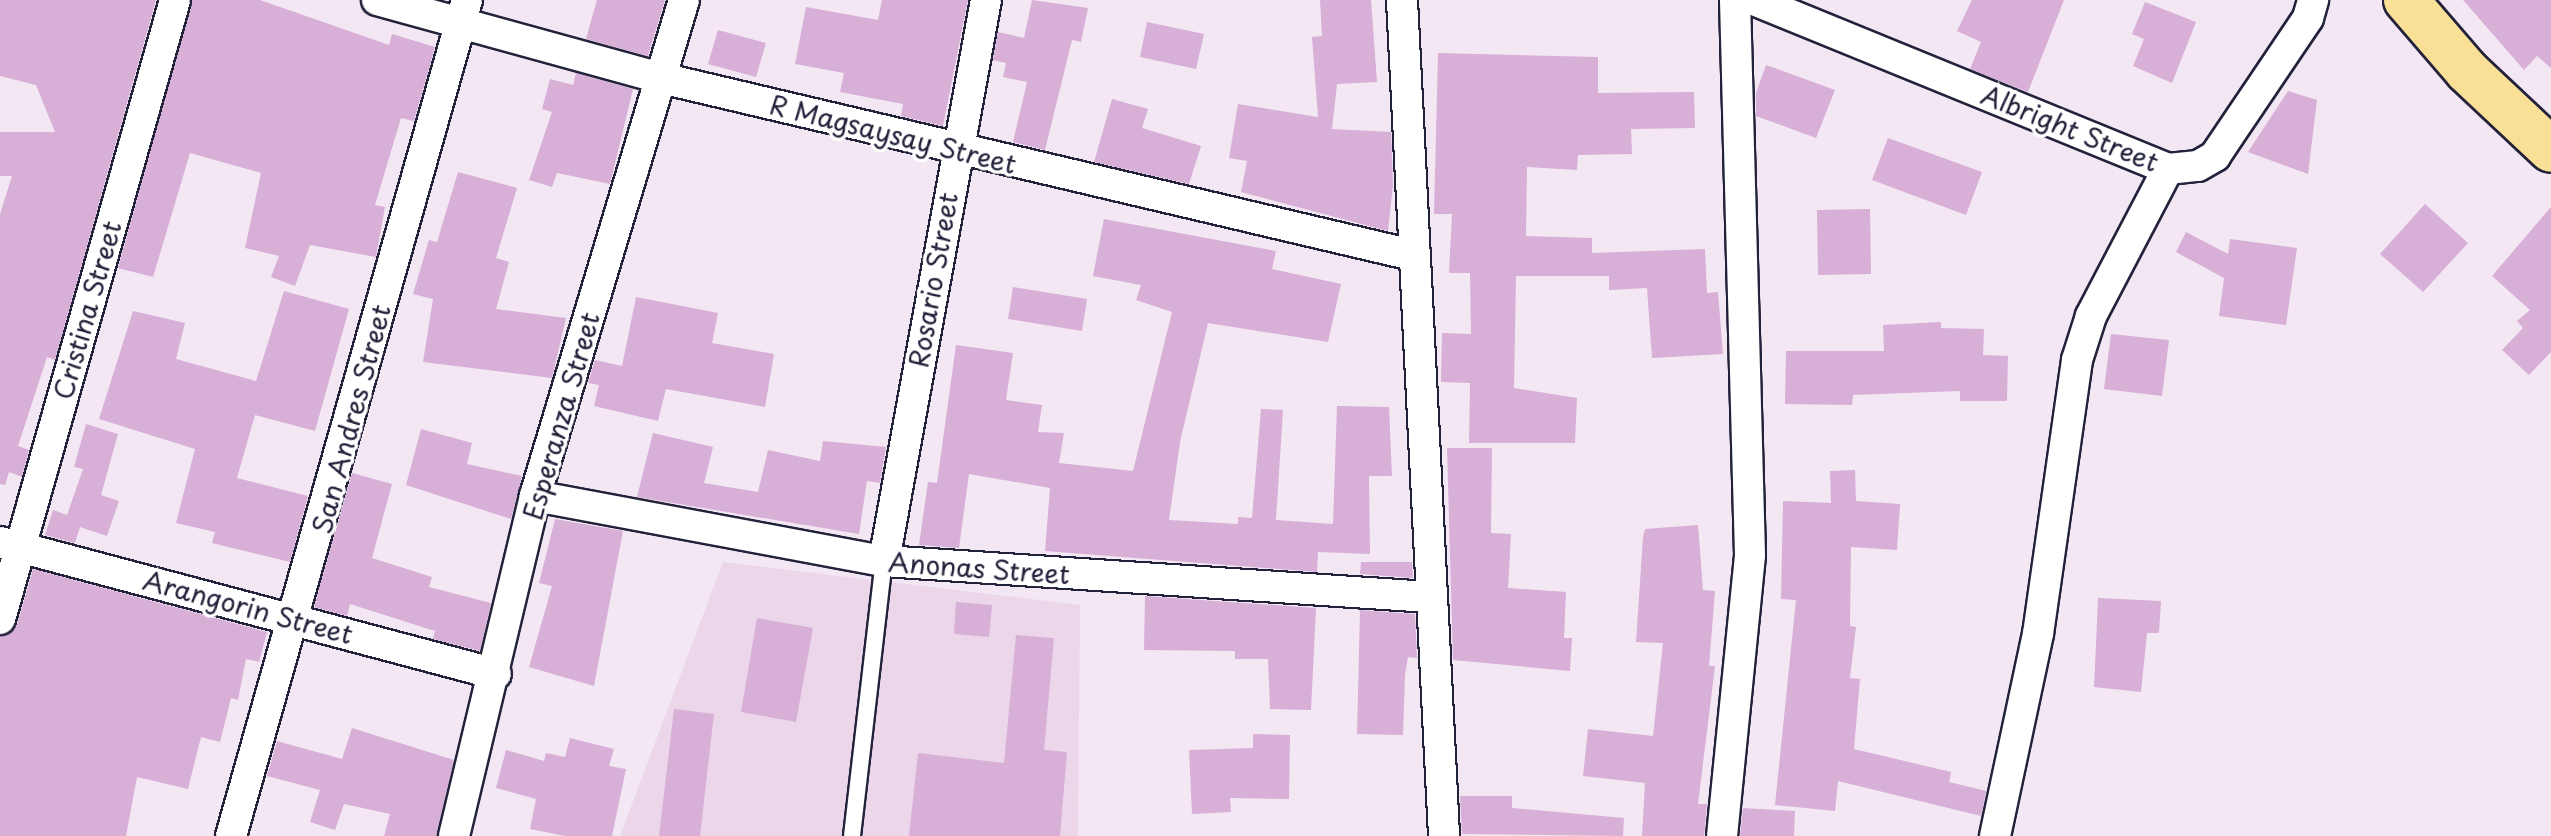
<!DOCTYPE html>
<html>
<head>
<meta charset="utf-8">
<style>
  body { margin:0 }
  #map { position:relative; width:2551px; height:836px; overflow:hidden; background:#f3e7f3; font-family:"Playpen Sans",sans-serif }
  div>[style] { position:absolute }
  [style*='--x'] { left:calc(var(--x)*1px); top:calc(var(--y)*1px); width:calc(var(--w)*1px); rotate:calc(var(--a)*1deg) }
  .built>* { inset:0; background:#ebd6ea }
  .building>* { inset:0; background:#d8afd6 }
  .roads { filter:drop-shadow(2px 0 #22223b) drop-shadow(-2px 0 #22223b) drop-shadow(0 2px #22223b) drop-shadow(0 -2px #22223b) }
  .service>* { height:16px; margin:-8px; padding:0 8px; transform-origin:8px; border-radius:8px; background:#fff }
  .minor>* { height:30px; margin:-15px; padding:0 15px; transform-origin:15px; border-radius:15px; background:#fff }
  .primary>* { height:44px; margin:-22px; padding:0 22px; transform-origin:22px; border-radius:22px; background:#f9e096 }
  span { translate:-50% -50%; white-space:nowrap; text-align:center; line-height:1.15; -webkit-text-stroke:7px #fff; paint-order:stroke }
  .street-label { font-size:26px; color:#22223b }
</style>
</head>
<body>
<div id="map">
  <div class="built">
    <i style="clip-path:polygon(723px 562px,1080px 605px,1078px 836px,620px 836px)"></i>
  </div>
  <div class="building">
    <i style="clip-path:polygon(0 0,156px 0,55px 360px,47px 357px,18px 446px,29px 450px,22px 477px,9px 472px,5px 485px,0 484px,0 214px,12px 176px,0 176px,0 132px,55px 132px,36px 85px,0 76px)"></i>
    <i style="clip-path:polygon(192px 0,260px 0,389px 45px,392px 34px,435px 47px,414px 121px,401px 118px,375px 205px,385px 207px,376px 257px,310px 245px,295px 286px,271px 277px,279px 256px,245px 248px,261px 173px,190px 153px,153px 277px,118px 268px)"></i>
    <i style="clip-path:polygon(597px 0,665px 0,648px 56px,586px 39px)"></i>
    <i style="clip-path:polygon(882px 0,968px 0,943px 126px,901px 116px,903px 104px,840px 92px,844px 73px,795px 64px,806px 7px,878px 20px)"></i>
    <i style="clip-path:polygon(1032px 0,1088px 8px,1081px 42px,1072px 40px,1045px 150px,1013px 142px,1027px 82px,1003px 77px,1006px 63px,993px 60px,998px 32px,1024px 38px)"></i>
    <i style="clip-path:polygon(1320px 0,1371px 0,1377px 82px,1337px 84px,1332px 129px,1391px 132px,1393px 185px,1388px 231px,1241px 192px,1247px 161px,1229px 158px,1238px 104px,1318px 117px,1312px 37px,1322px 36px)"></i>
    <i style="clip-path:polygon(1972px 0,2064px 0,2028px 92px,1970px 69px,1981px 42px,1957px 31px)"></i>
    <i style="clip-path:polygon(2463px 0,2551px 0,2551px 68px,2537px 56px,2524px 70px)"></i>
    <i style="clip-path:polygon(2145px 2px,2196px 22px,2172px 83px,2133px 66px,2144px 39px,2132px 34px)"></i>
    <i style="clip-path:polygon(1147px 22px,1204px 34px,1196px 69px,1140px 57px)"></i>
    <i style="clip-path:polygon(718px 30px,766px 43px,756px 77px,708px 64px)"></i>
    <i style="clip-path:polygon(1438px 53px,1598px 57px,1598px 93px,1694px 92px,1695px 128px,1631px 129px,1632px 154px,1578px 155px,1577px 170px,1527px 167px,1526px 236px,1592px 238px,1592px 253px,1705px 249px,1707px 293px,1718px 292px,1723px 354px,1652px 358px,1647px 288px,1609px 290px,1609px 276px,1516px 276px,1514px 388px,1577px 398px,1575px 443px,1469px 443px,1470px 383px,1441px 382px,1442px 333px,1471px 334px,1470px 273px,1449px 273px,1452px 214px,1434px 214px)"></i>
    <i style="clip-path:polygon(1766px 65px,1835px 90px,1816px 138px,1756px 116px,1756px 93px)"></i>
    <i style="clip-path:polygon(576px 73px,633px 89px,610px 184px,557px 173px,552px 187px,529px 180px,552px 112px,542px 109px,550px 79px,573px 85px)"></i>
    <i style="clip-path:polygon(2288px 91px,2317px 100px,2308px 174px,2248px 152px)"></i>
    <i style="clip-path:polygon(1112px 99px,1148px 109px,1142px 128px,1201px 146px,1189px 184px,1094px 162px)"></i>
    <i style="clip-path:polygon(1888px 138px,1982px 172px,1966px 215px,1872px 180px)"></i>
    <i style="clip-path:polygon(458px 172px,517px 188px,496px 258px,509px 262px,496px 309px,566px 318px,552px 378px,423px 362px,433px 299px,413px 294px,429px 240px,437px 242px)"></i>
    <i style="clip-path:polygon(2425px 204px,2468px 243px,2423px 292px,2380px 254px)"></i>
    <i style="clip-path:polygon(2551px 207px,2551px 352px,2529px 375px,2502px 350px,2523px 328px,2517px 321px,2530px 310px,2492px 276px)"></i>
    <i style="clip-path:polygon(1870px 209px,1871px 274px,1818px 275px,1817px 210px)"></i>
    <i style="clip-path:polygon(1104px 219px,1276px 251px,1272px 269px,1341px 284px,1328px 342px,1208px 323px,1180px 442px,1169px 520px,1238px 524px,1238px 517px,1252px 518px,1261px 409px,1283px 410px,1276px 520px,1333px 524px,1337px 406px,1389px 407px,1392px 476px,1369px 476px,1370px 554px,1318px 552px,1317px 572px,1045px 551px,1050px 488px,969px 474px,959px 548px,919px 545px,928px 482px,937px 483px,956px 345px,1013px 353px,1006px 400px,1042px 405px,1038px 432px,1064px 433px,1059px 463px,1133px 471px,1172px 312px,1136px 300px,1141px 285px,1093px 276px)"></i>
    <i style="clip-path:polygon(2186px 232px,2228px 254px,2230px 239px,2297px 248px,2286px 325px,2219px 316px,2224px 278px,2176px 252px)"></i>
    <i style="clip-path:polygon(1013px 287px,1087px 299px,1082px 331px,1008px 319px)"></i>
    <i style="clip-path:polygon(284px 291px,349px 309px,315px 431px,255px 415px,237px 478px,308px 496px,290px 562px,212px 543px,215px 532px,176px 523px,195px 449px,99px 419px,133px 311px,185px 323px,176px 359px,256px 381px)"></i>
    <i style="clip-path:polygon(636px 297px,718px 313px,712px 343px,774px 354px,765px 407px,666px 389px,658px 421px,594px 406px,599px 385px,588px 383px,595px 360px,622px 366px)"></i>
    <i style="clip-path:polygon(1941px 322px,1941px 328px,1984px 329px,1983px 355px,2008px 356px,2007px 401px,1960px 401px,1960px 391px,1853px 395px,1852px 405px,1785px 404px,1786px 351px,1884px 351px,1883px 325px)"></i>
    <i style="clip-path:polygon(2111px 334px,2169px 340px,2162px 396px,2104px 389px)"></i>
    <i style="clip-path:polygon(86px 424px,118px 434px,101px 495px,119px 501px,107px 536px,80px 527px,75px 543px,45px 535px,53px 510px,67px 515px,83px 469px,74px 467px)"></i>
    <i style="clip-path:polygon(421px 429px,472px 443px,467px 464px,522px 476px,511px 519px,406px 485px)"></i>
    <i style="clip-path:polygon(653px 433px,713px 447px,704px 483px,758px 492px,768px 450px,820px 461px,823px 441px,886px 447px,880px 483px,867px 481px,859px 534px,637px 497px)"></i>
    <i style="clip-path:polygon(1447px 448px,1492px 448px,1491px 533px,1511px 534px,1508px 588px,1566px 592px,1564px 638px,1572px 638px,1570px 671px,1453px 660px)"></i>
    <i style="clip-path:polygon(1855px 470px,1856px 501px,1900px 504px,1897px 550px,1851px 547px,1850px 626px,1856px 627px,1850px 678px,1860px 679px,1854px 749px,1951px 772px,1949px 782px,1986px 791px,1981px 816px,1838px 781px,1835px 811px,1775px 805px,1796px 600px,1781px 599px,1783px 501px,1831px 503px,1830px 471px)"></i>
    <i style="clip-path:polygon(352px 473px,392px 484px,372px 558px,432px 577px,429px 587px,491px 603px,480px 651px,433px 639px,435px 631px,350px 604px,347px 616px,314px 607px)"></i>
    <i style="clip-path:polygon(555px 519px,623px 531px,594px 686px,529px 667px,552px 586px,539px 583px)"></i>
    <i style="clip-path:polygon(1698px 525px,1703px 590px,1715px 591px,1709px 666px,1715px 666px,1698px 804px,1707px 804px,1704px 836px,1642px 836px,1645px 783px,1583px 776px,1588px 729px,1653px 736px,1663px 643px,1636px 642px,1643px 537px,1645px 529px)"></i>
    <i style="clip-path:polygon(1361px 562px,1412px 562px,1413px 578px,1360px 574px)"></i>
    <i style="clip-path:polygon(33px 569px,267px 632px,259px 662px,246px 659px,238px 700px,231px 698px,220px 742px,201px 737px,188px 789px,137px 777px,126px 836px,0 836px,0 636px,17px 625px)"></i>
    <i style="clip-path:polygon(1145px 596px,1316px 608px,1311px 710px,1270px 709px,1268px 659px,1235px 659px,1235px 651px,1144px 650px)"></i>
    <i style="clip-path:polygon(2098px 598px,2161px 601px,2159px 633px,2147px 633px,2141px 692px,2094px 687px)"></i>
    <i style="clip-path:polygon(956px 602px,992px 605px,989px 637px,954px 634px)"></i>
    <i style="clip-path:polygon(1360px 610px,1415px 614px,1417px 658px,1408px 657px,1405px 675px,1403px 735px,1357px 734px)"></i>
    <i style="clip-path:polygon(757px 618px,813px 628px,796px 722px,741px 712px)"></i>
    <i style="clip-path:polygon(1016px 635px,1054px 638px,1044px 750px,1067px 752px,1060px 836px,909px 836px,918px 753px,1004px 763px)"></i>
    <i style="clip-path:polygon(674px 709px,714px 714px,700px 836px,659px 836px)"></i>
    <i style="clip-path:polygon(352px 728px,454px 760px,436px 836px,384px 836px,390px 814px,344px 804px,335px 830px,310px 822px,320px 790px,267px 776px,277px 741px,342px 759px)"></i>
    <i style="clip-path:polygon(1253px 734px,1290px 735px,1289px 799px,1230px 798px,1231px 812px,1192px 814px,1189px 750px,1253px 748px)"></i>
    <i style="clip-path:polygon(570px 738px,614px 749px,609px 766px,626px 769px,612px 836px,565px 836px,530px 829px,536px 799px,496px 788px,506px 750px,544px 761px,546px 753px,565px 757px)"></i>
    <i style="clip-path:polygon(1460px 796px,1512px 796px,1512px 808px,1624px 818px,1623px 836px,1462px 834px)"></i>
    <i style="clip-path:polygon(1743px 808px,1795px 811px,1794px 836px,1740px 836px)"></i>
  </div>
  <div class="roads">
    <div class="service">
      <i style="--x:852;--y:836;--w:277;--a:-83.4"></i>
    </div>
    <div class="minor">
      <i style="--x:377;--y:0;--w:295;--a:15.4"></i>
      <i style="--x:661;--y:78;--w:772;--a:13.26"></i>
      <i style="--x:1402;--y:0;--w:837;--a:87.12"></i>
      <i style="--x:1754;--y:0;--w:447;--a:22.2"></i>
      <i style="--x:2168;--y:169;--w:30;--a:-6"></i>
      <i style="--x:2198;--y:166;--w:20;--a:-30"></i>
      <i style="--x:2215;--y:156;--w:166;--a:-56"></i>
      <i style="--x:2308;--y:18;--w:19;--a:-74"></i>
      <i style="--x:535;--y:496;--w:355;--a:10.6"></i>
      <i style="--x:884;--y:561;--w:546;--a:3.78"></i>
      <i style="--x:0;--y:542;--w:513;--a:14.9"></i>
      <i style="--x:884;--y:561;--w:570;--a:-79.7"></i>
      <i style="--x:0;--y:619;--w:643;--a:-74.21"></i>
      <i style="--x:231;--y:836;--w:869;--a:-74.24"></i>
      <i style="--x:454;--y:836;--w:350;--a:-76.6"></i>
      <i style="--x:535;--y:496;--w:518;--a:-73.28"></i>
      <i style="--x:1722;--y:836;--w:282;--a:-84.3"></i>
      <i style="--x:1750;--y:555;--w:555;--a:-91.55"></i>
      <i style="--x:1995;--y:836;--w:207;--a:-78"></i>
      <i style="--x:2038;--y:634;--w:277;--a:-81.9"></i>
      <i style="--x:2077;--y:360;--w:46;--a:-72.3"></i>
      <i style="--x:2091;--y:316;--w:166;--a:-62.4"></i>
    </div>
    <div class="primary">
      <i style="--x:2406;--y:0;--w:94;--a:49.3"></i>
      <i style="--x:2467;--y:71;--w:115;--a:43.2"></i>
    </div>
  </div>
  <div class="street-label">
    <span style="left:2070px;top:128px;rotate:22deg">Albright Street</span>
    <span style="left:893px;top:134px;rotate:14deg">R Magsaysay Street</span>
    <span style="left:933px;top:280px;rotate:-80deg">Rosario Street</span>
    <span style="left:87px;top:310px;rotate:-74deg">Cristina Street</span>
    <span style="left:561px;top:416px;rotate:-74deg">Esperanza Street</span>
    <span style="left:351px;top:419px;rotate:-75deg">San Andres Street</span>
    <span style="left:979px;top:568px;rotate:4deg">Anonas Street</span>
    <span style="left:248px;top:607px;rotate:15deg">Arangorin Street</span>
  </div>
</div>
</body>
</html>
